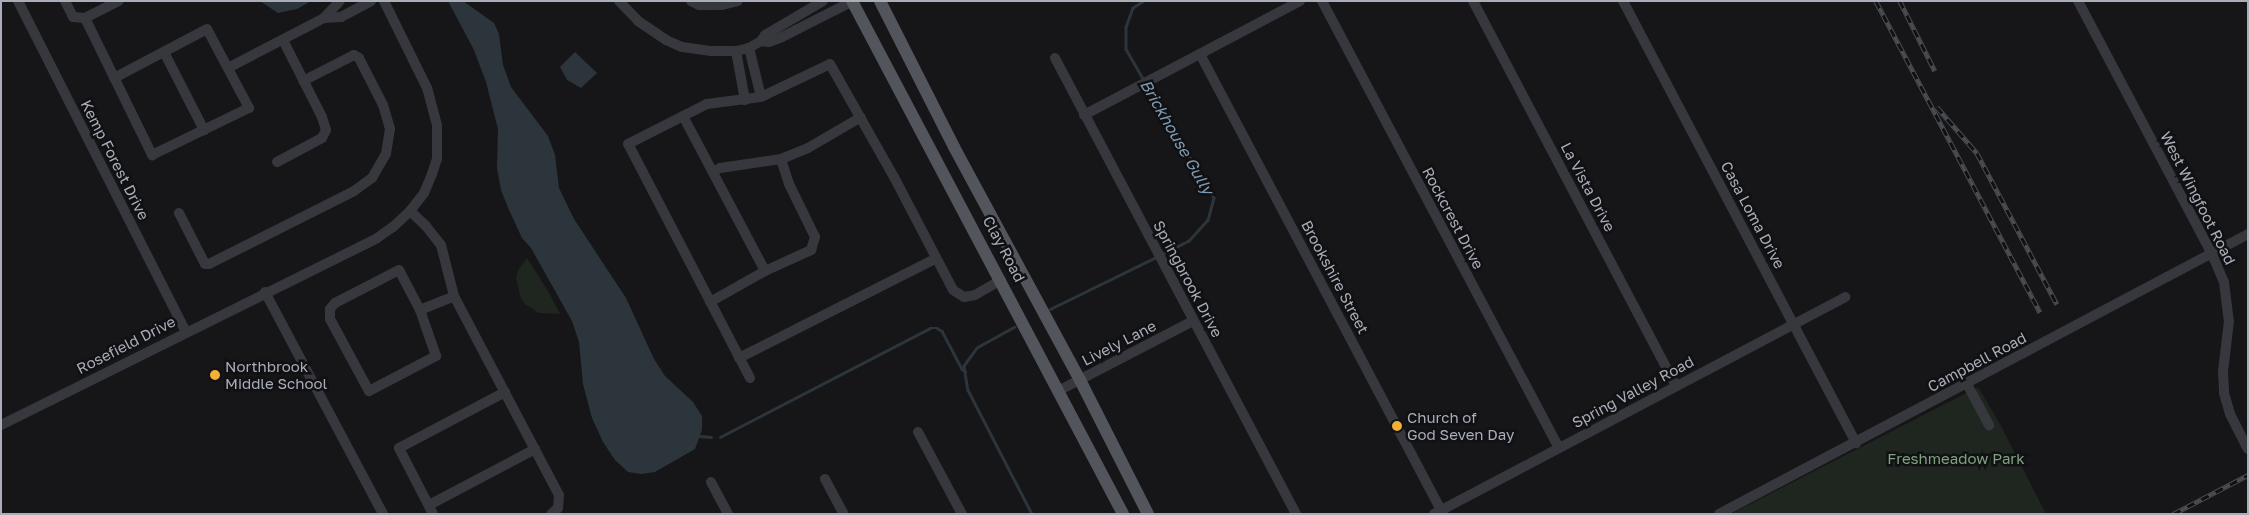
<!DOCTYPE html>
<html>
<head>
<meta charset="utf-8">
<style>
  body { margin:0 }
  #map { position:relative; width:2249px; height:515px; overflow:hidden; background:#161618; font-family:"Golos Text",sans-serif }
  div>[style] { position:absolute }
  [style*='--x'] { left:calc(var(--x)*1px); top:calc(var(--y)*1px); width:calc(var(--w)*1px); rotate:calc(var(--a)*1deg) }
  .green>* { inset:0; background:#1e261f }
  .water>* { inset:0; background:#2c353c }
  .stream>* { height:2.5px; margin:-1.25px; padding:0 1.25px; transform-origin:1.25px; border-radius:1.25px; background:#2c353c }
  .minor>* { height:10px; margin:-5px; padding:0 5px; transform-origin:5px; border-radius:5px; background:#37383d }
  .major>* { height:12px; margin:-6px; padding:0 6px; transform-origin:6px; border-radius:6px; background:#53555c }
  .rail>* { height:4.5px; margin-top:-2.25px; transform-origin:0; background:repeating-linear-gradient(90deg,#111113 0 8px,#4a4c52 0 16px); box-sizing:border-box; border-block:1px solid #4a4c52 }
  .dots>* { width:14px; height:14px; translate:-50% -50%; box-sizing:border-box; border:2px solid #111113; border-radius:50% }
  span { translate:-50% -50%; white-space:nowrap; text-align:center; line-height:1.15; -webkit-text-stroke:5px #111113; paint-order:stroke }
  .street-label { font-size:15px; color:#a8adb8 }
  .poi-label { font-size:15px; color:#a8adb8 }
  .left { translate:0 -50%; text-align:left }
  .park-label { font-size:15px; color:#7fa381 }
  .water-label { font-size:16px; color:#7f9bb3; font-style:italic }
  .frame { position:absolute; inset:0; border:2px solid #a8adb8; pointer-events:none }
</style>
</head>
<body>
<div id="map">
  <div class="green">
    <i style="clip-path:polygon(527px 258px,548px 291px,560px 314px,539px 313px,525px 304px,521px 299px,516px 278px,518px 270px)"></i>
    <i style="clip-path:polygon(1978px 387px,2000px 424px,2046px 514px,1731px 514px)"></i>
  </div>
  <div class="water">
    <i style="clip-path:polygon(260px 1px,311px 1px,297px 9px,278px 13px)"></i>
    <i style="clip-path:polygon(448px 1px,463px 1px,494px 23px,499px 34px,503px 65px,511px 87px,548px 136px,555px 155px,559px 188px,574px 219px,626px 298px,654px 359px,665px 376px,693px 402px,702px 416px,702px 430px,695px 449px,655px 472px,641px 474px,628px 472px,615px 460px,603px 442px,592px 418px,583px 384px,579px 342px,572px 321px,531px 248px,522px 238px,509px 210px,501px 190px,497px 168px,498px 129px,486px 82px,474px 50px)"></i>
    <i style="clip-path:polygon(575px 52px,597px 73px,581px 88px,567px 80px,560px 67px)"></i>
  </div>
  <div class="stream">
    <i style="--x:1144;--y:1;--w:13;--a:148"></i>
    <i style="--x:1133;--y:8;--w:20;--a:110"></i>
    <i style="--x:1126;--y:27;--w:22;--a:90"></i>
    <i style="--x:1126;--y:49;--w:36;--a:60"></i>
    <i style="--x:1147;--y:85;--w:131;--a:59.3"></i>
    <i style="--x:1214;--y:198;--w:23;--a:105"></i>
    <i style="--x:1208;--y:220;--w:28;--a:132"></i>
    <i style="--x:1189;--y:241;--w:31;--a:153"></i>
    <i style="--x:1050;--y:309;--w:118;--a:-26.1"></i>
    <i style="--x:1015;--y:327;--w:43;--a:151.1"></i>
    <i style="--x:977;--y:348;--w:22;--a:126"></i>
    <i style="--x:964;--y:366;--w:24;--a:81"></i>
    <i style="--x:968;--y:390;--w:140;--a:62.7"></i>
    <i style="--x:700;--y:436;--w:11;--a:5"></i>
    <i style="--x:720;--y:437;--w:237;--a:-27.4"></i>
    <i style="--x:930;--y:328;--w:7;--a:0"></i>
    <i style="--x:937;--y:328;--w:6;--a:31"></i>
    <i style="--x:942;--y:331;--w:43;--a:62.2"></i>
    <i style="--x:962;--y:369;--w:4;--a:34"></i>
  </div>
  <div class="minor">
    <i style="--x:18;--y:1;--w:371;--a:63.1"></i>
    <i style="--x:65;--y:1;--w:18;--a:63"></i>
    <i style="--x:73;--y:17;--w:12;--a:5"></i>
    <i style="--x:85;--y:18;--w:38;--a:-27"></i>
    <i style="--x:619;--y:1;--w:28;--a:46"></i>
    <i style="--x:638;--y:21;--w:34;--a:34"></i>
    <i style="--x:666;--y:40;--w:17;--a:24"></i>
    <i style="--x:682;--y:47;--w:28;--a:8"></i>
    <i style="--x:710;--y:51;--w:26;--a:0"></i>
    <i style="--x:736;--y:51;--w:13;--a:-13"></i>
    <i style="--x:749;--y:48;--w:14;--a:-30"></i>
    <i style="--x:761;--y:41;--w:7;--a:-56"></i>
    <i style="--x:765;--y:35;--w:67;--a:-30.4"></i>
    <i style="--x:691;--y:1;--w:9;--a:27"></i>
    <i style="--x:699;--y:5;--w:23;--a:0"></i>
    <i style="--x:722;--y:5;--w:16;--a:-14"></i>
    <i style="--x:1322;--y:1;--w:506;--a:62.07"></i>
    <i style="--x:1473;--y:1;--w:435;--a:62.2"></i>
    <i style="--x:1623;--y:1;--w:500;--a:62.2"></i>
    <i style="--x:2078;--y:1;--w:286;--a:62.1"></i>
    <i style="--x:2212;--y:254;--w:30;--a:67"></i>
    <i style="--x:2224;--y:282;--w:39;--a:83"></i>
    <i style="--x:2229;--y:321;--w:50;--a:96.8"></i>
    <i style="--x:2223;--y:371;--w:22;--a:87"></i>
    <i style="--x:2224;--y:393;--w:22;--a:74"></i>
    <i style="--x:2230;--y:414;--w:39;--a:63"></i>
    <i style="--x:85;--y:18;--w:153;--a:63.9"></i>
    <i style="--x:152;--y:155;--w:108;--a:-25.9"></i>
    <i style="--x:249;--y:108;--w:89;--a:-118"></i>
    <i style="--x:207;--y:29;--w:105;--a:152.2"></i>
    <i style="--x:324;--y:18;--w:23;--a:-47"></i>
    <i style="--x:761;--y:41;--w:8;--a:7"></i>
    <i style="--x:769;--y:42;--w:14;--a:-21"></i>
    <i style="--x:782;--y:37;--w:80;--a:-26.9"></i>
    <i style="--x:749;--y:48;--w:50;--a:76.2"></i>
    <i style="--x:736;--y:51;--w:50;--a:79.6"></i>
    <i style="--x:164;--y:52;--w:88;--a:62.9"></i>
    <i style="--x:1200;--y:54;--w:520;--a:62.15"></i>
    <i style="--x:1055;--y:58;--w:516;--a:62.14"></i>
    <i style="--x:228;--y:68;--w:108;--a:-27.5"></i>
    <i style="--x:324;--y:18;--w:17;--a:-3"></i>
    <i style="--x:341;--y:17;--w:34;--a:-28"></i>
    <i style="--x:1084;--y:115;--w:244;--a:-27.8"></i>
    <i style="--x:683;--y:116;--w:175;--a:62.1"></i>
    <i style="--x:277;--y:162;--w:51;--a:-28.1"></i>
    <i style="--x:322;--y:138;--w:9;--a:-63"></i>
    <i style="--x:326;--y:130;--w:14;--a:-107"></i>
    <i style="--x:322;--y:117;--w:86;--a:-116.9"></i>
    <i style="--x:713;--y:172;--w:8;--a:-30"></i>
    <i style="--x:720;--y:168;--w:62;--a:-8.4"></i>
    <i style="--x:781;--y:159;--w:29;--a:-22"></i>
    <i style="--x:808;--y:148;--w:61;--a:-30.3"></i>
    <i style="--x:410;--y:211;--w:22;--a:43"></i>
    <i style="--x:426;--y:226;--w:24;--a:52"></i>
    <i style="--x:441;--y:245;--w:53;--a:75.7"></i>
    <i style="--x:454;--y:296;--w:225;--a:62.2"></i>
    <i style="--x:559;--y:495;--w:13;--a:94"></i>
    <i style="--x:558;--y:508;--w:9;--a:139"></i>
    <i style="--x:179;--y:213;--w:57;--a:63"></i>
    <i style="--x:205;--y:264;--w:4;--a:0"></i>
    <i style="--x:209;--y:264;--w:162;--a:-26.7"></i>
    <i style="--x:354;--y:191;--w:22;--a:-36"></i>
    <i style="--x:372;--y:178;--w:28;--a:-60"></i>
    <i style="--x:386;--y:154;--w:25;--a:-81"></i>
    <i style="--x:390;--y:129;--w:25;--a:-106"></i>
    <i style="--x:383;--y:105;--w:53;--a:-117.1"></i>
    <i style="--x:359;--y:58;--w:6;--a:-149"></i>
    <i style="--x:354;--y:55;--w:57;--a:153"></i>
    <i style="--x:265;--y:292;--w:251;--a:62"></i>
    <i style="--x:710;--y:302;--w:63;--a:-29.4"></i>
    <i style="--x:765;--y:271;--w:51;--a:-24.5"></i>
    <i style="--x:811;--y:250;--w:14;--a:-73"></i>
    <i style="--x:815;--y:237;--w:59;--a:-116.1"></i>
    <i style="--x:789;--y:184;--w:26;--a:-108"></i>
    <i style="--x:420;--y:310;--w:45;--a:-117.7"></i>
    <i style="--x:399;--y:270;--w:72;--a:152.7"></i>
    <i style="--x:335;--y:303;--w:8;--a:130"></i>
    <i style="--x:330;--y:309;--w:10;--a:90"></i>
    <i style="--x:330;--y:319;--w:82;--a:61.6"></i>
    <i style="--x:369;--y:391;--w:76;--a:-27.6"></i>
    <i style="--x:436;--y:356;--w:49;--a:-109.2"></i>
    <i style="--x:420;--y:310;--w:37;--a:-22"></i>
    <i style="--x:739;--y:358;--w:220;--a:-26.8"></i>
    <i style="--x:750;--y:378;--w:264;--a:-117.5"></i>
    <i style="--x:628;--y:144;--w:89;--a:-26.9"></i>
    <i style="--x:707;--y:104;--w:54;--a:-7.4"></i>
    <i style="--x:761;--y:97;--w:76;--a:-25.6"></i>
    <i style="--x:830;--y:64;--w:130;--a:60.5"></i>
    <i style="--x:894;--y:177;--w:127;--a:62.4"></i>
    <i style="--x:953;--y:290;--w:13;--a:32"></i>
    <i style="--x:964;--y:297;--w:11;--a:-10"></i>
    <i style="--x:975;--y:295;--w:30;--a:-30"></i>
    <i style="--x:1967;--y:384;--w:47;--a:61.8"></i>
    <i style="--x:1058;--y:391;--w:152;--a:-27.4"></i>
    <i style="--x:1;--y:425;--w:420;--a:-26.4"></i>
    <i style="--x:377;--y:238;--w:19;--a:-35"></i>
    <i style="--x:393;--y:227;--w:23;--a:-43"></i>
    <i style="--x:410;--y:211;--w:23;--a:-52"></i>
    <i style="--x:424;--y:193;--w:21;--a:-67"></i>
    <i style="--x:432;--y:174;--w:16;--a:-72"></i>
    <i style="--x:437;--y:159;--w:34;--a:-90"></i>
    <i style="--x:437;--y:125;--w:38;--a:-105"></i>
    <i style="--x:427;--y:88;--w:97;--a:-116.3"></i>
    <i style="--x:918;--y:432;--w:93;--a:61.8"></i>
    <i style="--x:825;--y:479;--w:40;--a:62"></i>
    <i style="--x:711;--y:482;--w:36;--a:62"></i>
    <i style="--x:429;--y:505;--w:120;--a:-27.8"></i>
    <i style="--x:433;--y:514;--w:74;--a:-117.3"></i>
    <i style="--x:399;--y:448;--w:120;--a:-27.8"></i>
    <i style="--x:1434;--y:514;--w:465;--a:-27.8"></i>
    <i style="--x:1719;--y:514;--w:599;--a:-27.89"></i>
  </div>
  <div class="major">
    <i style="--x:852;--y:1;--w:580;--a:62.15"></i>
    <i style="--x:880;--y:1;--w:164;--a:63.1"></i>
    <i style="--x:954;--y:147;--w:265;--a:61.6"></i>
    <i style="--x:1080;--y:380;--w:150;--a:63.1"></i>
  </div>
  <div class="rail">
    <i style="--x:1876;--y:1;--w:352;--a:62.2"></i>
    <i style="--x:1900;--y:1;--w:78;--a:63.4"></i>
    <i style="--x:1937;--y:107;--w:61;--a:49"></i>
    <i style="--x:1977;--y:153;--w:171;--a:62.1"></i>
    <i style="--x:2173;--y:514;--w:85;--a:-27.5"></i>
  </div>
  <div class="dots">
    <i style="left:215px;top:375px;background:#f2b134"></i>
    <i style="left:1397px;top:426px;background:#f2b134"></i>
  </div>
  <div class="street-label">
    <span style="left:115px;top:160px;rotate:63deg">Kemp Forest Drive</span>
    <span style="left:1588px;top:187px;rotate:62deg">La Vista Drive</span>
    <span style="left:2198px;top:198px;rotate:63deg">West Wingfoot Road</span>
    <span style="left:1753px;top:215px;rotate:62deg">Casa Loma Drive</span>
    <span style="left:1453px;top:218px;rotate:62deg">Rockcrest Drive</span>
    <span style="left:1004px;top:249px;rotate:62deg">Clay Road</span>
    <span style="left:1335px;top:277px;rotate:62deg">Brookshire Street</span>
    <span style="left:1188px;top:279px;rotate:62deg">Springbrook Drive</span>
    <span style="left:1119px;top:343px;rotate:-27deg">Lively Lane</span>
    <span style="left:126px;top:345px;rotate:-27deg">Rosefield Drive</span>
    <span style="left:1977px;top:362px;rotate:-28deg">Campbell Road</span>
    <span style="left:1633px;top:392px;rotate:-28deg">Spring Valley Road</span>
  </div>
  <div class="poi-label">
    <span class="left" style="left:225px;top:375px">Northbrook<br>Middle School</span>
    <span class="left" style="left:1407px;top:426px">Church of<br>God Seven Day</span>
  </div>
  <div class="park-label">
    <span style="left:1956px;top:459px">Freshmeadow Park</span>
  </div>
  <div class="water-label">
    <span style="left:1177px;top:137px;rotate:60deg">Brickhouse Gully</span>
  </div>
  <div class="frame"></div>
</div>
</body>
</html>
